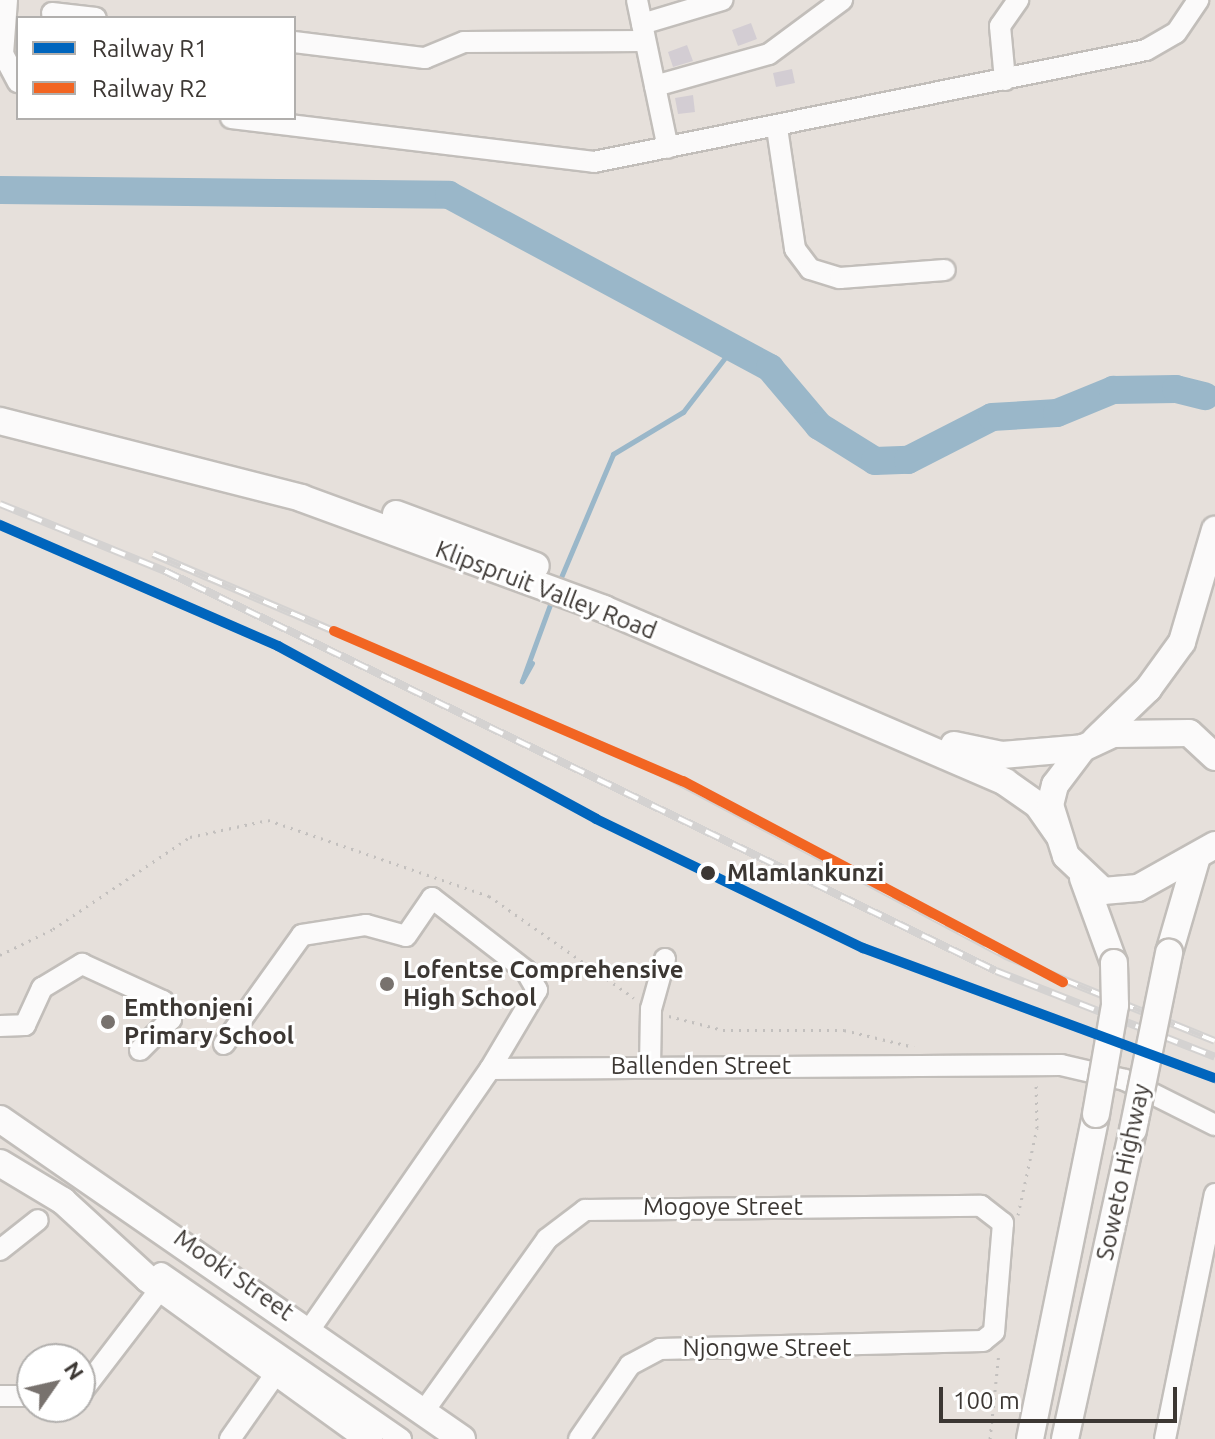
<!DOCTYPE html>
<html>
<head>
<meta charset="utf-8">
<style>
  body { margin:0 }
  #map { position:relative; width:1215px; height:1439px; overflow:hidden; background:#e6e0db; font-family:Ubuntu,sans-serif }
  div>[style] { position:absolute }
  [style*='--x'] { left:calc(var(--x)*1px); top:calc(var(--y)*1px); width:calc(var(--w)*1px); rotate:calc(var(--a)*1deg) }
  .stream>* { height:5px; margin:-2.5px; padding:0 2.5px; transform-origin:2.5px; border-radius:2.5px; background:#9ab7c9 }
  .river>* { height:28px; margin:-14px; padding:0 14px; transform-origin:14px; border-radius:14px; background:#9ab7c9 }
  .building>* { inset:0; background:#d3cdd3 }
  .path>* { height:3px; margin-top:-1.5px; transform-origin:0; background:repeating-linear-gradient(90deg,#c3c0be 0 2px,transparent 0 8px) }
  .roads { filter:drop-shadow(2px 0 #c2beba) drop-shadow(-2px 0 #c2beba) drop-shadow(0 2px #c2beba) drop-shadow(0 -2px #c2beba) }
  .minor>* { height:20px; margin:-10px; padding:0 10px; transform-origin:10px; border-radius:10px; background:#fbfafa }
  .major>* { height:26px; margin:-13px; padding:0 13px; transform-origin:13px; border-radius:13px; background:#fbfafa }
  .rail>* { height:8px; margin-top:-4px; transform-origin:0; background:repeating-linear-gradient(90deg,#fff 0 15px,#d4d2d1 0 30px); box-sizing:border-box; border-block:2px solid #d4d2d1 }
  .bridges { filter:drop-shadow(2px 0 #c2beba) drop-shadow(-2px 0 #c2beba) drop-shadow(0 2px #c2beba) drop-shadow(0 -2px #c2beba) }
  .major-bridge>* { height:26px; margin:-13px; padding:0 13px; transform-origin:13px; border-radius:13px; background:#fbfafa }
  .rail-1>* { height:10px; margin:-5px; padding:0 5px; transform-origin:5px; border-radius:5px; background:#0065bd }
  .rail-2>* { height:10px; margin:-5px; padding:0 5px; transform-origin:5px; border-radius:5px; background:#f26522 }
  .dots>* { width:22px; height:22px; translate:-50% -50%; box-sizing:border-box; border:4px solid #fff; border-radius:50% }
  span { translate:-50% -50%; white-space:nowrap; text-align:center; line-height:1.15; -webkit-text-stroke:6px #fff; paint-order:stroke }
  .street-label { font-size:24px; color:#3c3733 }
  .stop-label { font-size:24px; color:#3c3733; font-weight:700 }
  .left { translate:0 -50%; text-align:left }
  .poi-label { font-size:24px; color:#3c3733; font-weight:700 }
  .legend { position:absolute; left:16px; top:16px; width:280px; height:104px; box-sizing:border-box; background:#fff; border:2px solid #b1afad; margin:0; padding:10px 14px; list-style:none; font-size:24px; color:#3c3733 }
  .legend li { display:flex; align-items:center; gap:16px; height:40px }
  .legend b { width:40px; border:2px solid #b1afad }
  .north { position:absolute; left:16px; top:1343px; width:80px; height:80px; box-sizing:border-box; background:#fff; border:2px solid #b1afad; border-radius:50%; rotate:56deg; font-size:22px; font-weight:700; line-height:32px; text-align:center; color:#3c3733 }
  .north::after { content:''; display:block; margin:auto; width:28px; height:36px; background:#78726e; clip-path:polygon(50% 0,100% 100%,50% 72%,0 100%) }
  .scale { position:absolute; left:939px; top:1387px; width:238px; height:36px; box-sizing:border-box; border:4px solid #3c3733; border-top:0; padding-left:10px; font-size:24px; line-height:28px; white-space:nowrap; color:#3c3733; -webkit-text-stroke:6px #fff; paint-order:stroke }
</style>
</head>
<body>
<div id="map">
  <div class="stream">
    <i style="--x:559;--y:582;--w:139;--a:-67.1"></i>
    <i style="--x:613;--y:454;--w:82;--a:-31"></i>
    <i style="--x:683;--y:412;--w:83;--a:-52.3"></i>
    <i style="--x:532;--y:663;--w:21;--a:119"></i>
    <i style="--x:522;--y:681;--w:87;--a:-69.9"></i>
  </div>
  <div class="river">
    <i style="--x:0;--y:190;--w:449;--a:0.6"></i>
    <i style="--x:449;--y:195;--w:365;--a:28.3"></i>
    <i style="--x:770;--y:368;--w:76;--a:49.8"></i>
    <i style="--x:819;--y:426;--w:66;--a:32"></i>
    <i style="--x:875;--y:461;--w:33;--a:-2"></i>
    <i style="--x:908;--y:460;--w:94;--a:-27.1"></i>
    <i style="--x:992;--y:417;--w:65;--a:-3.5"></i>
    <i style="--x:1057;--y:413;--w:61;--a:-22.3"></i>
    <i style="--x:1113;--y:390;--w:63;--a:-0.9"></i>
    <i style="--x:1176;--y:389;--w:30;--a:14"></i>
  </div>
  <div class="building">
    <i style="clip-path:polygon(751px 23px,757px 39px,738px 46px,732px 30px)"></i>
    <i style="clip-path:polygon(687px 45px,693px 61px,673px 67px,668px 52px)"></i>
    <i style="clip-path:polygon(792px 69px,795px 83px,776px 87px,773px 73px)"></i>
    <i style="clip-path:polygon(693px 95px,695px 112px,678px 114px,675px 98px)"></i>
  </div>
  <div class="path">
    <i style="--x:0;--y:955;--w:59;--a:-26.1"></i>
    <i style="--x:53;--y:929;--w:165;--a:-33.9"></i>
    <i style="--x:190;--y:837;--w:80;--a:-12.3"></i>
    <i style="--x:268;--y:820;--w:234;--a:19"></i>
    <i style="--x:489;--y:896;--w:177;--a:35.1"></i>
    <i style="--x:669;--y:1016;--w:56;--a:14.5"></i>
    <i style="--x:723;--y:1030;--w:121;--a:0"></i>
    <i style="--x:844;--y:1030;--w:72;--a:13.7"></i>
    <i style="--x:1018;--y:1215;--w:89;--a:-77.7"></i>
    <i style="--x:1037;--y:1128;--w:46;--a:-91.2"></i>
    <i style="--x:990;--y:1439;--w:87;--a:-84.1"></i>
  </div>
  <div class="roads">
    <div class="minor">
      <i style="--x:7;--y:0;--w:54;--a:94.2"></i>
      <i style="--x:3;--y:54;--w:32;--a:62"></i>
      <i style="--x:637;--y:0;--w:151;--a:78.2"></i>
      <i style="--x:52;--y:13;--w:44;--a:6.5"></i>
      <i style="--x:642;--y:24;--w:84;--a:-16.7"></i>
      <i style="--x:294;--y:42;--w:132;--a:7"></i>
      <i style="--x:425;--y:58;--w:42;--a:-22.3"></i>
      <i style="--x:464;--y:42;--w:180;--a:-0.3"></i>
      <i style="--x:1005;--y:80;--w:54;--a:-95.3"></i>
      <i style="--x:1000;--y:26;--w:32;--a:-55"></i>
      <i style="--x:655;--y:86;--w:118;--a:-15.7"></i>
      <i style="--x:769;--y:54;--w:91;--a:-36.5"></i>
      <i style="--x:231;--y:118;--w:366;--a:6.9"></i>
      <i style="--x:594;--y:162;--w:563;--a:-11.47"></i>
      <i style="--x:1146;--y:50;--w:34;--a:-30"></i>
      <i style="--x:1176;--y:33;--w:40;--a:-56"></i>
      <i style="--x:777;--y:128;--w:122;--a:81.5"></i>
      <i style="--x:795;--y:249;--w:25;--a:53"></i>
      <i style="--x:810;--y:269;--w:31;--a:17"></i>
      <i style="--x:840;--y:278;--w:105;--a:-4.4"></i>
      <i style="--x:0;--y:1026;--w:25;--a:-2"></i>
      <i style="--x:25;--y:1025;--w:41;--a:-65.3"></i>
      <i style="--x:42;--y:988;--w:47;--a:-31"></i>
      <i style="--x:82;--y:964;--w:89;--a:24.6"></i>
      <i style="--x:163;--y:1001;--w:20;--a:66"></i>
      <i style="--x:171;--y:1019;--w:44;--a:135"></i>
      <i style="--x:224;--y:1044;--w:134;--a:-54.4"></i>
      <i style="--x:302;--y:935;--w:65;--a:-8.9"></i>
      <i style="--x:366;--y:925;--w:41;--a:15.4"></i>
      <i style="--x:406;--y:936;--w:46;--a:-55.6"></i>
      <i style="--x:432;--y:898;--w:119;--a:37.8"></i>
      <i style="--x:526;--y:971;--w:22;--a:60"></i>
      <i style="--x:537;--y:990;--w:92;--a:120.7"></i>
      <i style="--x:650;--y:1067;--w:58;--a:-89"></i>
      <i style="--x:651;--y:1009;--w:52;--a:-74.4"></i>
      <i style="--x:0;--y:1250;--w:48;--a:-38.3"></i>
      <i style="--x:161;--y:1273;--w:292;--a:34.7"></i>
      <i style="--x:310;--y:1329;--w:316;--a:-55.3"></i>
      <i style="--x:490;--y:1069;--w:571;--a:-0.4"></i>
      <i style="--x:1061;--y:1065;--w:66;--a:13.2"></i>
      <i style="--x:1125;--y:1080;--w:101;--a:26.6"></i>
      <i style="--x:80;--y:1394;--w:133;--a:-52.6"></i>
      <i style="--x:0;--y:1396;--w:32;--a:0"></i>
      <i style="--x:424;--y:1411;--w:211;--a:-54.4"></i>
      <i style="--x:547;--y:1239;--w:48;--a:-37.3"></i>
      <i style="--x:585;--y:1210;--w:396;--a:-0.6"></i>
      <i style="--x:981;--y:1206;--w:28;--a:38"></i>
      <i style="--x:1003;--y:1223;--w:109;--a:94.7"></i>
      <i style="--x:994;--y:1332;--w:14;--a:141"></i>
      <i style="--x:983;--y:1341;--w:323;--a:178.6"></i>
      <i style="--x:660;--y:1349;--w:34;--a:152"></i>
      <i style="--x:630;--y:1365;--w:90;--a:124.6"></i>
      <i style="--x:230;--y:1439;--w:82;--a:-55"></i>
      <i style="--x:1165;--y:1439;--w:250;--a:-78.5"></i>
    </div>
    <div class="major">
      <i style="--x:0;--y:421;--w:311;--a:14.3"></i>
      <i style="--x:301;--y:498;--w:323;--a:20.1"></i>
      <i style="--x:604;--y:609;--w:437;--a:23.3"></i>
      <i style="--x:1005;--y:782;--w:39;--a:35"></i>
      <i style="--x:1037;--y:804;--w:37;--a:55"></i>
      <i style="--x:396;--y:514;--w:149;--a:20.4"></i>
      <i style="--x:1095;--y:740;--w:74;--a:-43.9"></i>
      <i style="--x:1148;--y:689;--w:58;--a:-54.1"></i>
      <i style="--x:1182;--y:642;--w:117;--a:-73.6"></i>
      <i style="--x:954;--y:745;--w:49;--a:11.8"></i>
      <i style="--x:1002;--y:755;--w:81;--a:-4.9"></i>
      <i style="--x:1215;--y:757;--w:35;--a:-137"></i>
      <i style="--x:1189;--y:733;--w:76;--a:179.2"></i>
      <i style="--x:1113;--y:734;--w:33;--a:155"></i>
      <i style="--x:1083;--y:748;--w:46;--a:127.1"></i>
      <i style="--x:1055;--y:785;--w:21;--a:104"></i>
      <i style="--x:1050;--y:805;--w:53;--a:72.6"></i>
      <i style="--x:1066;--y:856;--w:51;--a:43.4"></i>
      <i style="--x:1103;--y:891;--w:35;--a:-5"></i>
      <i style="--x:1138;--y:888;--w:88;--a:-29.2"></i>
      <i style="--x:1083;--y:878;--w:90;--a:70"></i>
      <i style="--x:1169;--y:953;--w:97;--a:-73.8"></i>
      <i style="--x:0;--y:1119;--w:562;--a:34.71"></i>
      <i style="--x:0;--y:1163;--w:74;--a:31.1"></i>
      <i style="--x:63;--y:1201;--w:115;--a:42.5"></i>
      <i style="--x:148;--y:1279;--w:273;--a:35.9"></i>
      <i style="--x:1030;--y:1439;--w:332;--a:-78.5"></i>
      <i style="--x:1065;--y:1439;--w:316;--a:-77.6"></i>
    </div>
  </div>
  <div class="rail">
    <i style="--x:0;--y:504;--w:178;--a:22.1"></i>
    <i style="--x:165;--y:571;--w:922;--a:25.7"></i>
    <i style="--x:996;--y:971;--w:235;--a:21.4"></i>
    <i style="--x:0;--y:525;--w:303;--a:23.5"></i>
    <i style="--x:278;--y:646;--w:362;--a:28.5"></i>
    <i style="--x:596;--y:819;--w:297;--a:25.8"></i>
    <i style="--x:863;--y:948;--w:375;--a:20.3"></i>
    <i style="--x:153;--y:554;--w:530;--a:23.09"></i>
    <i style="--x:641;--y:762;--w:416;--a:28"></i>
    <i style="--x:1008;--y:957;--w:223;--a:22.1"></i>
  </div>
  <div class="bridges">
    <div class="major-bridge">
      <i style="--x:1096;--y:1114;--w:111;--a:-80.1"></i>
      <i style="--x:1115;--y:1005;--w:42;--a:-91.4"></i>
      <i style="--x:1133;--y:1130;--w:181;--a:-78.5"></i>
    </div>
  </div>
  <div class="rail-1">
    <i style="--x:0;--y:525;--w:303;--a:23.5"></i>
    <i style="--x:278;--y:646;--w:362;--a:28.5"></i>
    <i style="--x:596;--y:819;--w:297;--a:25.8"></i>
    <i style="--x:863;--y:948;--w:375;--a:20.3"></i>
  </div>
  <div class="rail-2">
    <i style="--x:334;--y:631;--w:380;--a:23.3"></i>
    <i style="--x:683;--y:781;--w:430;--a:27.9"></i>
  </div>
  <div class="dots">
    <i style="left:708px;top:873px;background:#3c3733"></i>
    <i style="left:387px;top:984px;background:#78726e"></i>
    <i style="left:108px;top:1022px;background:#78726e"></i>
  </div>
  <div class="street-label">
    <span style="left:546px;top:590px;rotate:21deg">Klipspruit Valley Road</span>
    <span style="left:701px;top:1066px">Ballenden Street</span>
    <span style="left:1123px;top:1172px;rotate:-78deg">Soweto Highway</span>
    <span style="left:723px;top:1207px">Mogoye Street</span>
    <span style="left:234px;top:1275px;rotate:35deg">Mooki Street</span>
    <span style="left:767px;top:1348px">Njongwe Street</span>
  </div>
  <div class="stop-label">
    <span class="left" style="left:727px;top:873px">Mlamlankunzi</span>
  </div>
  <div class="poi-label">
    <span class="left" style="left:403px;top:984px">Lofentse Comprehensive<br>High School</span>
    <span class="left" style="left:124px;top:1022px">Emthonjeni<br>Primary School</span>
  </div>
  <ul class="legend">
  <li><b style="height:10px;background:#0065bd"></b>Railway R1</li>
  <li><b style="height:10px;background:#f26522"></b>Railway R2</li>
  </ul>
  <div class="north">N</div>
  <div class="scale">100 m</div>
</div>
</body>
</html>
